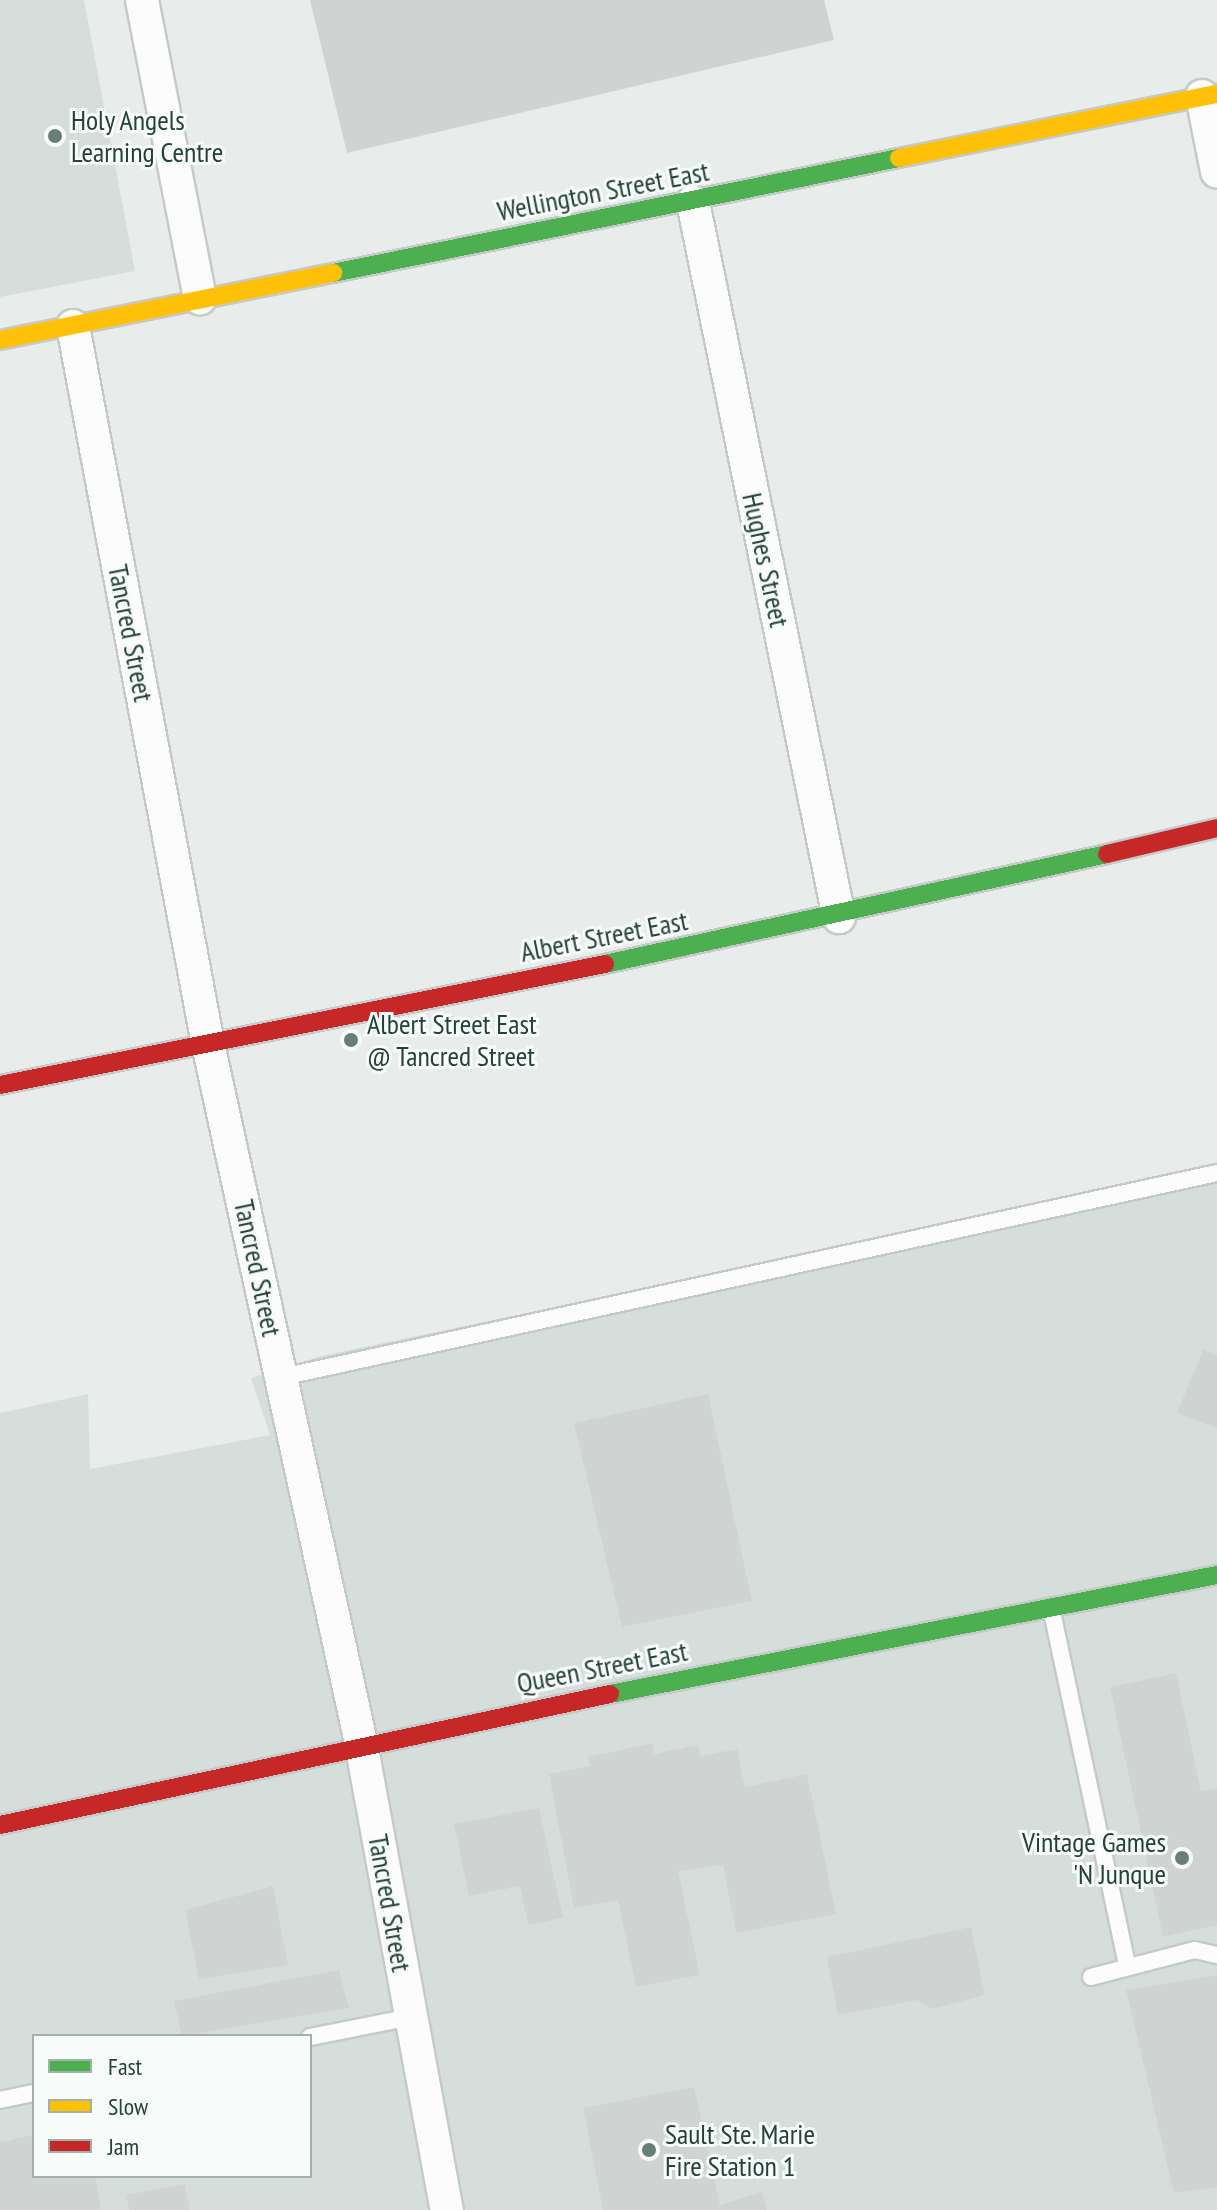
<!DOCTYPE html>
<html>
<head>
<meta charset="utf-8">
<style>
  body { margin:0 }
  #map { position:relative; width:1217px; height:2210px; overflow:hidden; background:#e8edeb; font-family:"PT Sans Narrow",sans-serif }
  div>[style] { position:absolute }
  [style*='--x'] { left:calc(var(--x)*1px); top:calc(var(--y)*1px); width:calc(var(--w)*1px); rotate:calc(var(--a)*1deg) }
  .built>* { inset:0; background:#d6dedb }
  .building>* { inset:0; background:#cfd4d2 }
  .roads { filter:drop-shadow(2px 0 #c5cac8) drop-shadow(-2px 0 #c5cac8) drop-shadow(0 2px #c5cac8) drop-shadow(0 -2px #c5cac8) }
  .lane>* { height:16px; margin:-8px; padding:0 8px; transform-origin:8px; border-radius:8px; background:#fcfcfc }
  .street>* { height:32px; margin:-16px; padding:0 16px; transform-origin:16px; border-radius:16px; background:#fcfcfc }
  .fast>* { height:18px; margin:-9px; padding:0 9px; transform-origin:9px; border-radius:9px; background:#4caf50 }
  .slow>* { height:18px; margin:-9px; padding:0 9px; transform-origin:9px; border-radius:9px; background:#ffc107 }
  .jam>* { height:18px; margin:-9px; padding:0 9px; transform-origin:9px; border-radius:9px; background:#c62828 }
  .dots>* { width:22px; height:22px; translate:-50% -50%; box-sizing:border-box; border:4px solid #f7fbf9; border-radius:50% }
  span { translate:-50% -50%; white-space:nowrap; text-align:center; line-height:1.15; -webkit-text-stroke:6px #f7fbf9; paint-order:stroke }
  .poi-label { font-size:28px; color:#24423a }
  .left { translate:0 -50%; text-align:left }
  .right { translate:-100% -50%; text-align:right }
  .street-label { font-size:28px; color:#24423a }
  .legend { position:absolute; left:32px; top:2034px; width:280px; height:144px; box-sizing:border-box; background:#f7fbf9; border:2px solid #a3b1ad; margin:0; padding:10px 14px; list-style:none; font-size:24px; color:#24423a }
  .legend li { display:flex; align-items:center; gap:16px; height:40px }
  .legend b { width:40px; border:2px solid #a3b1ad }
</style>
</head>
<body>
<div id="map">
  <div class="built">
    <i style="clip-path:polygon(0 0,84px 0,135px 271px,0 297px)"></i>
    <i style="clip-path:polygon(evenodd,1217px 1169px,1217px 2210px,0 2210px,0 1413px,88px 1394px,90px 1469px,270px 1435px,251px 1378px,321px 1356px,1217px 1169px,34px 2036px,310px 2036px,310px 2176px,34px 2176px,34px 2036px)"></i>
  </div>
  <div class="building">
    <i style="clip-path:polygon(310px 0,824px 0,834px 40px,347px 153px)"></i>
    <i style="clip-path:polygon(1203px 1350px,1217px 1355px,1217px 1428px,1177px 1413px)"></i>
    <i style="clip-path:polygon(708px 1394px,752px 1601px,622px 1627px,574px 1423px)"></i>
    <i style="clip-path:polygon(1176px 1673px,1201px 1791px,1217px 1788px,1217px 1925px,1163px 1937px,1110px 1687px)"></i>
    <i style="clip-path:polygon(653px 1743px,654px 1754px,698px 1745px,700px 1756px,737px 1749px,745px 1787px,807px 1774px,836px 1914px,736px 1933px,723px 1865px,678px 1871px,700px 1975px,636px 1987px,618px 1900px,574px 1908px,549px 1774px,590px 1766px,588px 1757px)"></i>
    <i style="clip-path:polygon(539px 1808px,563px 1918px,528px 1925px,520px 1886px,469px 1896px,454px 1824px)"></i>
    <i style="clip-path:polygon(273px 1886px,288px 1965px,199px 1979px,185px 1910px)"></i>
    <i style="clip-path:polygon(971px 1927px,985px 1995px,932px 2009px,918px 2000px,838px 2015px,827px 1957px)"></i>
    <i style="clip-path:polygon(339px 1970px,349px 2008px,182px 2036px,174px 2001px)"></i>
    <i style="clip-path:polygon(1217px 1975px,1217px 2187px,1174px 2193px,1126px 1990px)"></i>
    <i style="clip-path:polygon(694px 2087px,720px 2205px,762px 2192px,767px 2210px,603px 2210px,583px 2108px)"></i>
    <i style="clip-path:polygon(34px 2135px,34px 2176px,95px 2176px,101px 2210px,0 2210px,0 2142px)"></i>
    <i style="clip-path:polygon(185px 2184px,190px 2210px,129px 2210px,126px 2195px)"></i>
  </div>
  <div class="roads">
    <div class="lane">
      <i style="--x:282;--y:1377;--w:957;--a:-12.31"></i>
      <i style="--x:1052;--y:1612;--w:362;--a:78"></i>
      <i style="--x:1091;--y:1977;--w:107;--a:-14.6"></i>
      <i style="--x:1195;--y:1950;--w:23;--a:13"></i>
      <i style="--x:310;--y:2037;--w:103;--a:-11.2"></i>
      <i style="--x:0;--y:2100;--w:35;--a:-12"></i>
    </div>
    <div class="street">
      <i style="--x:142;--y:0;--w:304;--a:79"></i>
      <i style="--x:1202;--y:96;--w:77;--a:78.8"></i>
      <i style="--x:693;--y:202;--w:730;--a:78.46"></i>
      <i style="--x:73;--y:326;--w:731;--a:79.35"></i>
      <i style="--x:208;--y:1044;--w:716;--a:77.65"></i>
      <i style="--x:361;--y:1743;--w:475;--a:79.6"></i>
    </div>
    <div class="fast">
      <i style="--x:333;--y:273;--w:578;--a:-11.49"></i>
      <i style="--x:605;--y:964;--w:514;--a:-12.36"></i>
      <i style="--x:610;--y:1694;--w:619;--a:-11.09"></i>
    </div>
    <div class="slow">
      <i style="--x:899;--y:158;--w:324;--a:-11.4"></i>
      <i style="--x:0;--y:340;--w:340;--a:-11.4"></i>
    </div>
    <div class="jam">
      <i style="--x:1107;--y:854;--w:113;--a:-13.3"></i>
      <i style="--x:0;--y:1085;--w:617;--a:-11.31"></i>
      <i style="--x:0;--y:1825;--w:624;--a:-12.12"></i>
    </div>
  </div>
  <div class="dots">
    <i style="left:55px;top:136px;background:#697e78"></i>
    <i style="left:351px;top:1040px;background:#697e78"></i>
    <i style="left:1182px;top:1858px;background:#697e78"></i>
    <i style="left:649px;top:2150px;background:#697e78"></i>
  </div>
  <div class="poi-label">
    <span class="left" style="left:71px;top:136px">Holy Angels<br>Learning Centre</span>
    <span class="left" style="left:367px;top:1040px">Albert Street East<br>@ Tancred Street</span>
    <span class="right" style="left:1166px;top:1858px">Vintage Games<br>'N Junque</span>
    <span class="left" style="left:665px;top:2150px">Sault Ste. Marie<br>Fire Station 1</span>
  </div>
  <div class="street-label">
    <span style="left:603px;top:191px;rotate:-11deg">Wellington Street East</span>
    <span style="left:766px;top:560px;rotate:78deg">Hughes Street</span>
    <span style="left:131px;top:633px;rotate:79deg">Tancred Street</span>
    <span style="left:604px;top:936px;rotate:-11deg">Albert Street East</span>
    <span style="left:258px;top:1268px;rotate:78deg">Tancred Street</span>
    <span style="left:602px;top:1667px;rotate:-11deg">Queen Street East</span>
    <span style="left:390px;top:1903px;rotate:80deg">Tancred Street</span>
  </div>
  <ul class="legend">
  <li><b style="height:10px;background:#4caf50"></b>Fast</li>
  <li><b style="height:10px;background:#ffc107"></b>Slow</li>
  <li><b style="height:10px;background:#c62828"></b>Jam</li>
  </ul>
</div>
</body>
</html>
